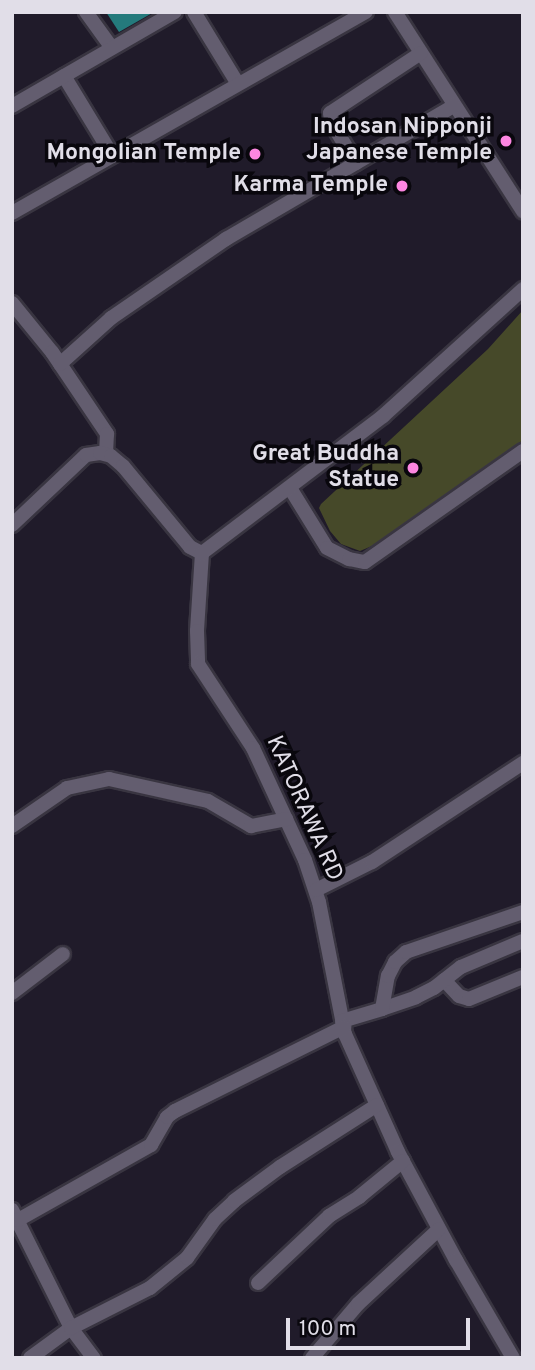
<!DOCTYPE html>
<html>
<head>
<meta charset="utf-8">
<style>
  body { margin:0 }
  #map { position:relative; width:535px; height:1370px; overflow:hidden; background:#201b2a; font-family:Overpass,sans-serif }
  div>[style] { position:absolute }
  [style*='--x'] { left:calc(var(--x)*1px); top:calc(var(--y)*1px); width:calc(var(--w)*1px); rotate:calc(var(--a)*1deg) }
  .green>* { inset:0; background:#464929 }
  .water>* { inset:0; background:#247a7c }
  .roads { filter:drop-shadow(2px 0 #393541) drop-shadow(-2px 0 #393541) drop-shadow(0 2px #393541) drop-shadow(0 -2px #393541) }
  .street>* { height:14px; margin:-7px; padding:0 7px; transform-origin:7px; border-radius:7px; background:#635d6f }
  .dots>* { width:19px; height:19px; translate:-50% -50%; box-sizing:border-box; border:4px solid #09070d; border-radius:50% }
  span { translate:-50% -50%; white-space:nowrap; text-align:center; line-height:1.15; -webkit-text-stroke:7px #09070d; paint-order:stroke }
  .poi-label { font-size:23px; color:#e1dee8; font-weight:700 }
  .right { translate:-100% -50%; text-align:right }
  .street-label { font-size:23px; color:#e1dee8 }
  .frame { position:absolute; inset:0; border:14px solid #e1dee8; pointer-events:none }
  .scale { position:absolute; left:286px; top:1318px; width:184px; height:32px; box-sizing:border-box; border:4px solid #e1dee8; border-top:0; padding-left:9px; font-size:21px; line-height:24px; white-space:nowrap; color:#e1dee8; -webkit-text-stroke:5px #09070d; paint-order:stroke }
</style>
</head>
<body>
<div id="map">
  <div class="green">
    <i style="clip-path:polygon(523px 310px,523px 440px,379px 543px,360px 551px,341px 544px,330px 531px,319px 508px,321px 504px,488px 349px)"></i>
  </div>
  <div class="water">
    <i style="clip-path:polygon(106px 12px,154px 12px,119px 32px)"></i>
  </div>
  <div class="roads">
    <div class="street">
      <i style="--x:86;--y:12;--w:44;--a:54.2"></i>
      <i style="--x:194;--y:12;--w:84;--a:58.6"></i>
      <i style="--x:395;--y:12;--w:237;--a:57.3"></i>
      <i style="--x:64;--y:76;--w:92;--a:58.7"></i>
      <i style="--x:12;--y:106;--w:188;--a:-30"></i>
      <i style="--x:356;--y:163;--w:48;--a:-121.4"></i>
      <i style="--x:331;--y:122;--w:9;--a:-96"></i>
      <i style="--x:330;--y:113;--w:109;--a:-33.4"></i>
      <i style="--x:12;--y:213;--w:407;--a:-29.6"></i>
      <i style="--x:12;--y:303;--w:63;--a:50.8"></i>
      <i style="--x:52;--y:352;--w:99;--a:56.1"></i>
      <i style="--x:107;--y:434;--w:20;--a:93"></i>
      <i style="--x:60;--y:364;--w:69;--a:-42"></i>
      <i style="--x:111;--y:318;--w:140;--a:-34.5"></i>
      <i style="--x:226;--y:239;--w:264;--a:-30.3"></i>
      <i style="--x:290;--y:488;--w:70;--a:58.3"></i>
      <i style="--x:327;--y:548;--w:25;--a:27"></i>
      <i style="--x:349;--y:559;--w:16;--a:11"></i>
      <i style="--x:365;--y:562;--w:193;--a:-35.1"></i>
      <i style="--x:12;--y:525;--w:102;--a:-43.4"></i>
      <i style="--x:86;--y:455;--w:14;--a:-8"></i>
      <i style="--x:100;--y:453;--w:11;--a:15"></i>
      <i style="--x:111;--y:456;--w:16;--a:40"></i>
      <i style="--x:123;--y:466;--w:105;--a:50.4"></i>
      <i style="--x:190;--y:547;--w:13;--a:27"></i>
      <i style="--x:202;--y:553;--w:78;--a:93.7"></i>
      <i style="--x:197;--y:631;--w:33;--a:88"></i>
      <i style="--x:198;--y:664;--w:100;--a:56.8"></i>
      <i style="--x:253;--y:748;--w:123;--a:65.1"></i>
      <i style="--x:305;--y:860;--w:44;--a:71.6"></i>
      <i style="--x:319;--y:902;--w:135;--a:78.9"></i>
      <i style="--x:345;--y:1034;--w:129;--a:65.8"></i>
      <i style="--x:398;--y:1152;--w:123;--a:61.8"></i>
      <i style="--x:456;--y:1260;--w:113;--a:59.8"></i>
      <i style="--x:202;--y:553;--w:227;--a:-37.1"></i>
      <i style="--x:383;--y:416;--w:189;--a:-42.2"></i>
      <i style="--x:12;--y:826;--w:67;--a:-34.6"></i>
      <i style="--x:67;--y:788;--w:43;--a:-12.1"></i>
      <i style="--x:109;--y:779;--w:101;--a:12.5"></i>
      <i style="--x:208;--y:801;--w:50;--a:30.2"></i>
      <i style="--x:251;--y:826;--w:36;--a:-11"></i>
      <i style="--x:316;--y:890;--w:63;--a:-26.6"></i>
      <i style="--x:372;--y:862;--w:181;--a:-33.3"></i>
      <i style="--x:444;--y:980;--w:22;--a:47"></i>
      <i style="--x:459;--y:996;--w:10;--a:17"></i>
      <i style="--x:469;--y:999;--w:58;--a:-22.2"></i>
      <i style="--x:12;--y:993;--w:64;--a:-37.4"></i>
      <i style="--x:382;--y:1009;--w:36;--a:-19"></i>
      <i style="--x:416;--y:997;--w:20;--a:-27"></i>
      <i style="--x:434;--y:988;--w:34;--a:-38"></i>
      <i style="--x:461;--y:967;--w:67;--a:-22.8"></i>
      <i style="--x:342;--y:1021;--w:42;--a:-16.7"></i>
      <i style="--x:382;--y:1009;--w:34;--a:-80"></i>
      <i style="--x:388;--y:976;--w:16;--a:-63"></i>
      <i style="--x:395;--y:962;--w:15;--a:-42"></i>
      <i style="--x:406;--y:952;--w:124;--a:-18.9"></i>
      <i style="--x:12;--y:1210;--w:132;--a:63.4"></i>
      <i style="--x:71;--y:1328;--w:38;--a:53"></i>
      <i style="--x:18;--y:1220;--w:153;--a:-29.4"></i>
      <i style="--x:151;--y:1145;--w:32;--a:-60"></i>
      <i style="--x:167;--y:1117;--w:10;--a:-37"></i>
      <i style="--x:175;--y:1111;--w:189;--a:-26.4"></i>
      <i style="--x:258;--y:1283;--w:98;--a:-43.3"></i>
      <i style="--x:329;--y:1216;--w:36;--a:-32"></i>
      <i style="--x:359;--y:1197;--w:57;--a:-39.3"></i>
      <i style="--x:30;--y:1358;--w:51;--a:-36.2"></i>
      <i style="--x:71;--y:1328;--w:89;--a:-26.9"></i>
      <i style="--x:150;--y:1288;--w:48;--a:-39"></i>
      <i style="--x:187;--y:1258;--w:48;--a:-54.3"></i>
      <i style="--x:215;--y:1219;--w:26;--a:-43"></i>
      <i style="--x:234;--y:1201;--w:57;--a:-36.5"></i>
      <i style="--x:280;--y:1167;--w:115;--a:-32.6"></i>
      <i style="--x:312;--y:1358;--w:71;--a:-49.6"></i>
      <i style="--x:358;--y:1304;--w:110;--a:-42.8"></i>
    </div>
  </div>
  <div class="dots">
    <i style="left:506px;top:141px;background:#fd86e1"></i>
    <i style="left:255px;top:154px;background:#fd86e1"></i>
    <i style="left:402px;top:186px;background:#fd86e1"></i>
    <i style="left:413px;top:468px;background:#fd86e1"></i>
  </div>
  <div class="poi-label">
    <span class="right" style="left:492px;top:141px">Indosan Nipponji<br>Japanese Temple</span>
    <span class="right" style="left:241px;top:154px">Mongolian Temple</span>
    <span class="right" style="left:388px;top:186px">Karma Temple</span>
    <span class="right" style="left:399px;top:468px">Great Buddha<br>Statue</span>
  </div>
  <div class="street-label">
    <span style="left:303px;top:809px;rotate:66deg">KATORAWA RD</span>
  </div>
  <div class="frame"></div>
  <div class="scale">100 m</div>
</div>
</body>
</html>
